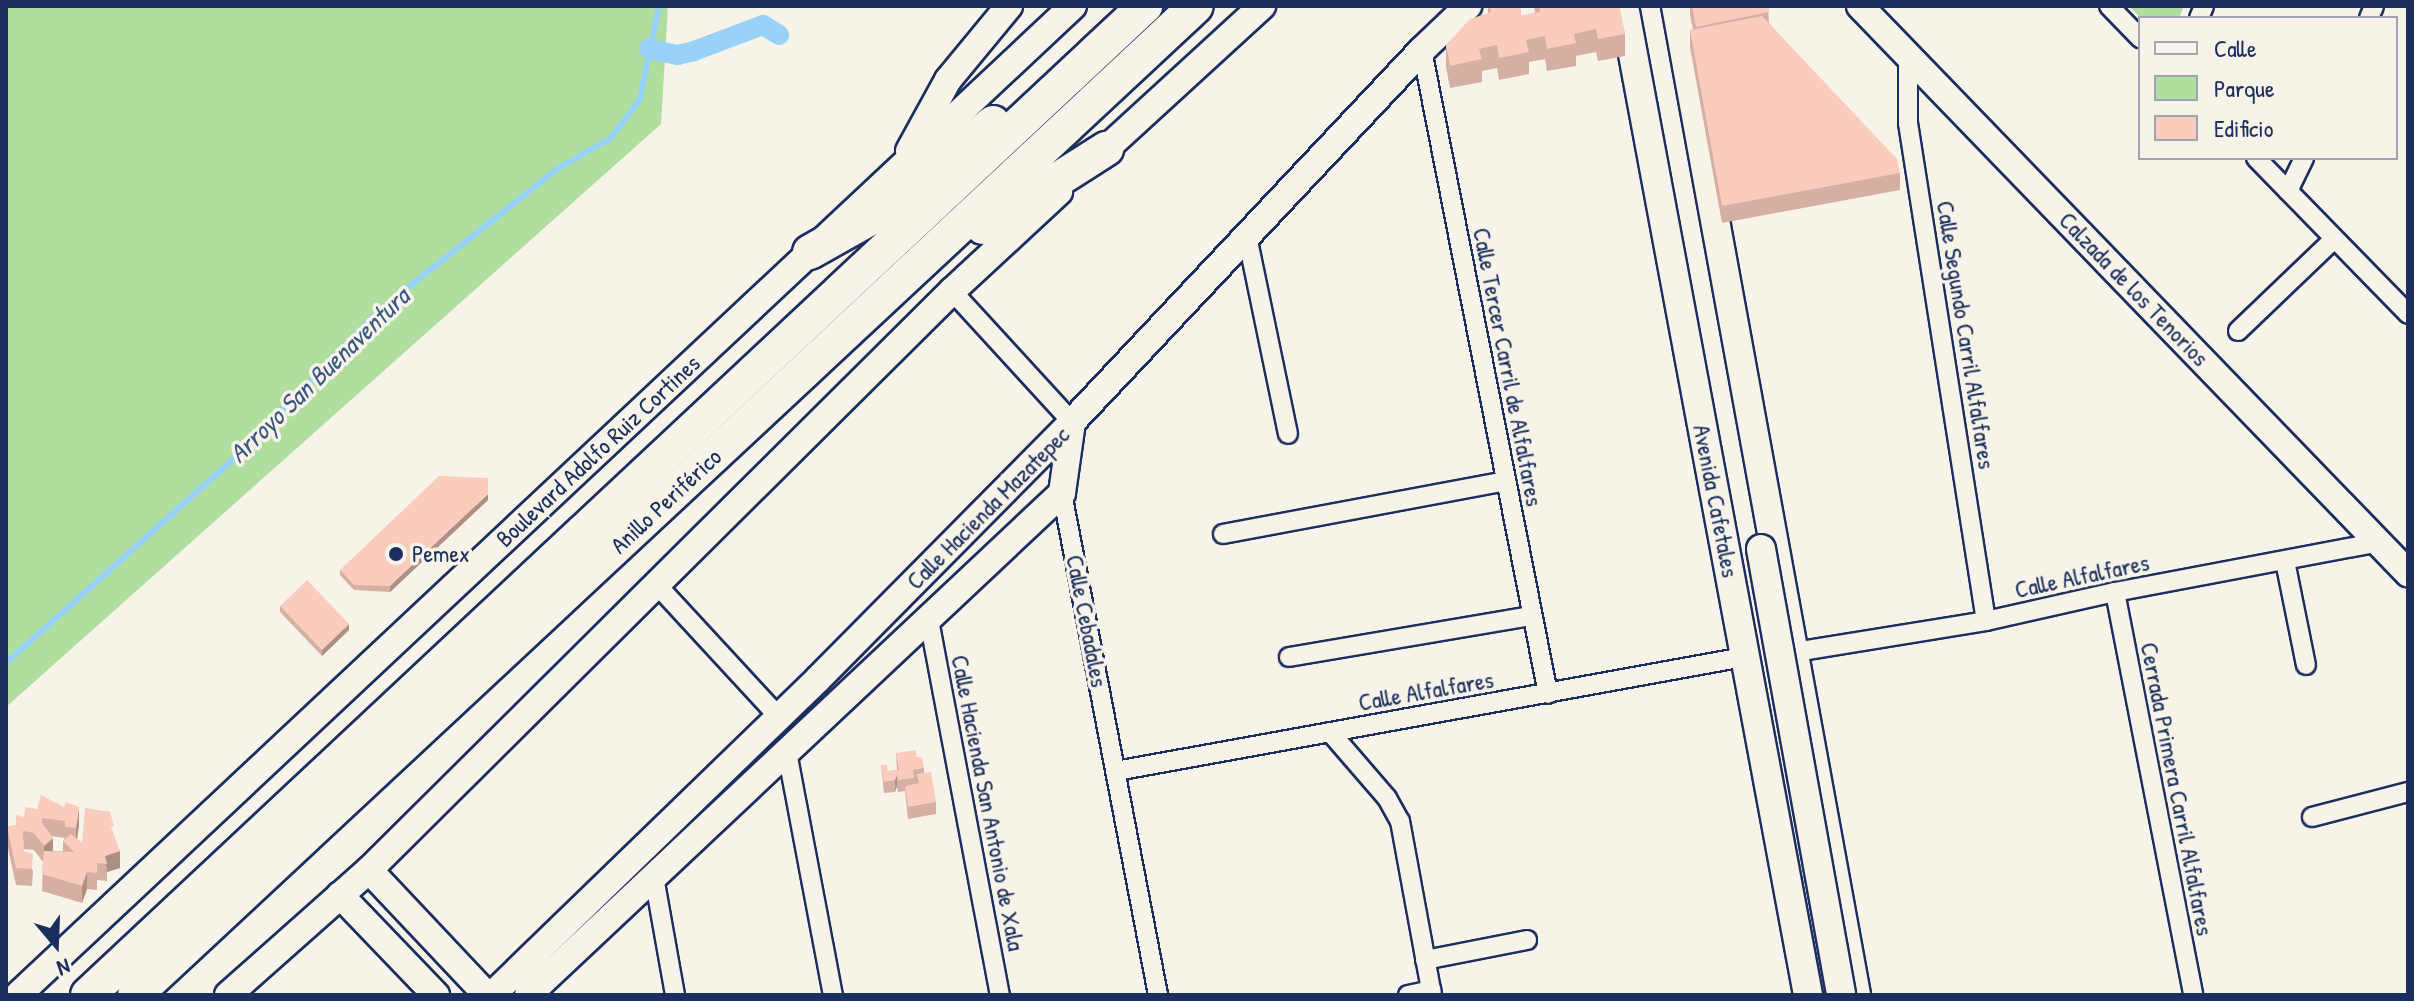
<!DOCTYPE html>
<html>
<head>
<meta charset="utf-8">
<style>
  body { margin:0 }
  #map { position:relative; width:2414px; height:1001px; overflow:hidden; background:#f7f3e8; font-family:"Patrick Hand",sans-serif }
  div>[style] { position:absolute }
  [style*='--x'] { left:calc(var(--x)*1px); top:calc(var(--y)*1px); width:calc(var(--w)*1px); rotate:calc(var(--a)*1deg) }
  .green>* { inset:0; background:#afde9e }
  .stream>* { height:6px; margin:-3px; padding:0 3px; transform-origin:3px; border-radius:3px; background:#98d2f8 }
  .canal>* { height:20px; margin:-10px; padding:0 10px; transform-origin:10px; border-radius:10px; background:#98d2f8 }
  .roads { filter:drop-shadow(2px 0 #1b2f5e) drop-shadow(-2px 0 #1b2f5e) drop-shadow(0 2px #1b2f5e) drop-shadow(0 -2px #1b2f5e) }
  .street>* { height:18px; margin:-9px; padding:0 9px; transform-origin:9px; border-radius:9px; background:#f7f3e8 }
  .secondary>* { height:26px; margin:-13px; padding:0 13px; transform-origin:13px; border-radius:13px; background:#f7f3e8 }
  .primary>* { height:28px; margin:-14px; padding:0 14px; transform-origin:14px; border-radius:14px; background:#f7f3e8 }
  .highway>* { height:34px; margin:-17px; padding:0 17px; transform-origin:17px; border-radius:17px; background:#f7f3e8 }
  .bridges { filter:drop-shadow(2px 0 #1b2f5e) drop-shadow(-2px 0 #1b2f5e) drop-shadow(0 2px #1b2f5e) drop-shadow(0 -2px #1b2f5e) }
  .primary-bridge>* { height:28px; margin:-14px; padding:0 14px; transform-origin:14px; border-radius:14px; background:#f7f3e8 }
  .wall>* { inset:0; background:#d6afa3 }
  .shaded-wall>* { inset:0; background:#ae8f84 }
  .building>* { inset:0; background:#f9ccbd }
  .dots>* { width:22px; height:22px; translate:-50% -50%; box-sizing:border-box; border:4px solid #f7f3e8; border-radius:50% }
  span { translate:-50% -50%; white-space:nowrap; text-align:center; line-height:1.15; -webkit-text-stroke:7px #f7f3e8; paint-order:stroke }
  .street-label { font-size:24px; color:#1b2f5e }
  .poi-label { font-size:24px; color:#1b2f5e }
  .left { translate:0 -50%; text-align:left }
  .water-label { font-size:26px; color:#3a5884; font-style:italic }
  .frame { position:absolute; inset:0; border:8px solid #1b2f5e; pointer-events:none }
  .legend { position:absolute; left:2138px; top:16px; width:260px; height:144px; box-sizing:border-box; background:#f7f3e8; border:2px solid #9fa5b1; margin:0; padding:10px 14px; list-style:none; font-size:24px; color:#1b2f5e }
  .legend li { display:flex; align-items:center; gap:16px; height:40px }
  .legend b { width:40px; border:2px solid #9fa5b1 }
  .north { position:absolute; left:16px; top:905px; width:80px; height:80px; -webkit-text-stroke:6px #f7f3e8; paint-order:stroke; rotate:161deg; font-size:22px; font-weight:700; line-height:32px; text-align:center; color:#1b2f5e }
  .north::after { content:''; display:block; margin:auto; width:28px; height:36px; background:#1b2f5e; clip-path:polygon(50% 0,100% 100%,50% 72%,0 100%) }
</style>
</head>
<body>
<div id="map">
  <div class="green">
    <i style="clip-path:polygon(6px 6px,668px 6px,661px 124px,6px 707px)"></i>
    <i style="clip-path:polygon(2129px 6px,2184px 6px,2179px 18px,2141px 18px)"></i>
  </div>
  <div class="stream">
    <i style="--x:6;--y:663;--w:297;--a:-41.9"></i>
    <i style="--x:227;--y:465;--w:219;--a:-45.4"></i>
    <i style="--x:381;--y:309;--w:225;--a:-38.5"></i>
    <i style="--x:557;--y:169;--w:62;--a:-29.9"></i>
    <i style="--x:611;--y:138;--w:49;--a:-53.4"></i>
    <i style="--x:640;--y:99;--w:95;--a:-78.5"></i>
  </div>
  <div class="canal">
    <i style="--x:649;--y:49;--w:29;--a:12"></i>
    <i style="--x:677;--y:55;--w:17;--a:-13"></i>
    <i style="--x:694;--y:51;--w:74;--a:-20.6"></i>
    <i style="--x:763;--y:25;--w:19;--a:32"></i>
  </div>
  <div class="roads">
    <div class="street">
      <i style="--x:2109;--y:6;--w:45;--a:45.9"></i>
      <i style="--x:2199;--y:18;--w:13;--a:-67"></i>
      <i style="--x:2369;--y:18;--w:13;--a:-67"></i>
      <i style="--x:1422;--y:50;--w:656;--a:78.93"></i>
      <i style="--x:1908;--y:56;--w:67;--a:90"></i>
      <i style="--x:1908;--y:123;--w:504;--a:81.1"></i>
      <i style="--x:2256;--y:158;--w:218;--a:45.7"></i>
      <i style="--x:2288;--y:191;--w:37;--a:-64"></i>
      <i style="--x:1247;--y:236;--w:202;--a:78.3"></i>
      <i style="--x:952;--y:291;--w:178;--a:47.5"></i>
      <i style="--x:2238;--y:331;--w:132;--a:-43.8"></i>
      <i style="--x:1062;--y:493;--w:511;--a:79.17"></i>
      <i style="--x:1223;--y:534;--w:288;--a:-10.6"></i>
      <i style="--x:2285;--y:561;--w:106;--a:78.6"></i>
      <i style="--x:657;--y:585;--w:180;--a:47.3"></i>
      <i style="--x:2115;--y:592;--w:410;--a:79"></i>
      <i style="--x:929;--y:620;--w:382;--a:79.3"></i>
      <i style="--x:1795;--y:652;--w:193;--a:-9.2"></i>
      <i style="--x:1986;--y:621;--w:132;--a:-12.7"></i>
      <i style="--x:2115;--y:592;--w:269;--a:-10.7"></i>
      <i style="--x:1289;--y:657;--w:246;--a:-9.6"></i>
      <i style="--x:1330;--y:732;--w:87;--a:49.2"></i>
      <i style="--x:1387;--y:798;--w:26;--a:61"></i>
      <i style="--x:1400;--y:821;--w:177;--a:79.6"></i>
      <i style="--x:787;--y:752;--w:247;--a:79.3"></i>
      <i style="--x:1116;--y:771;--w:638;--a:-10.29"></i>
      <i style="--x:2312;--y:817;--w:99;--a:-14.6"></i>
      <i style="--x:654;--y:877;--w:120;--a:79.9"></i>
      <i style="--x:1425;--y:960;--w:104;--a:-11.1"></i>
      <i style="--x:1408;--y:995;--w:24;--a:-12"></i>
    </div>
    <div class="secondary">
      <i style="--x:1860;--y:6;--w:789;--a:45.98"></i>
      <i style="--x:909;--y:151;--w:81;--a:-61.2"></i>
      <i style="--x:948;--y:80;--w:96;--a:-50.5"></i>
      <i style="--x:1094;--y:160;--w:228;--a:-42.5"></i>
      <i style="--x:369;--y:870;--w:172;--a:46.7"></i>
      <i style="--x:340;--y:895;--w:139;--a:46.2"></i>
      <i style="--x:18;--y:995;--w:1446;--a:-43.15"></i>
      <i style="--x:228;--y:995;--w:188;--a:-41.6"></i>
      <i style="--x:369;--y:870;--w:822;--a:-44.8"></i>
      <i style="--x:952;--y:291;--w:146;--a:-42.8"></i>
      <i style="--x:492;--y:995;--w:454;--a:-44.1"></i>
      <i style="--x:818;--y:679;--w:361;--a:-45.3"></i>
      <i style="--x:1072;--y:422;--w:511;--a:-46.75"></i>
      <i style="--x:1422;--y:50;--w:64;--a:-43.7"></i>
      <i style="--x:528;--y:995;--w:733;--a:-43.23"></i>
      <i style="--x:1062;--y:493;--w:72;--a:-82"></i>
    </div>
    <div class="primary">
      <i style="--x:1624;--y:6;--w:1006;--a:79.46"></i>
      <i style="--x:1676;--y:6;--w:1005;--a:79.68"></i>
    </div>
    <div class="highway">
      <i style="--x:983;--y:227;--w:146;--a:-32.4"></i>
      <i style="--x:810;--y:252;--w:81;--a:-29.4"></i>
      <i style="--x:881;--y:212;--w:143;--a:-38.5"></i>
      <i style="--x:88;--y:995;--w:1448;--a:-43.1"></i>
      <i style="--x:135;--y:995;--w:1450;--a:-42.99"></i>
    </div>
  </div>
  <div class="bridges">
    <div class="primary-bridge">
      <i style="--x:1761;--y:549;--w:453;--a:79.8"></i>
    </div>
  </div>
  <div class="wall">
    <i style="clip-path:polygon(1488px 6px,1520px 6px,1521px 16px,1535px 13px,1534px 6px,1619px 6px,1625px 34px,1625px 56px,1598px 61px,1596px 52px,1576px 56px,1576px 66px,1547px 71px,1545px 59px,1529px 62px,1529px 74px,1499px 80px,1497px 68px,1482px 71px,1482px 82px,1450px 88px,1446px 67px,1446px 45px,1488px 13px)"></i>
    <i style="clip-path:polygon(1690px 6px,1768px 6px,1769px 23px,1900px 173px,1900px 190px,1722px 223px,1690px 47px,1690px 30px,1693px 29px,1690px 15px)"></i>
    <i style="clip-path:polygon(488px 500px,390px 592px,354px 590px,340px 575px,340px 570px)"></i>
    <i style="clip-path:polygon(280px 606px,349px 630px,322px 656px,280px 612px)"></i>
    <i style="clip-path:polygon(896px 753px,917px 757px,924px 768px,924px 773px,936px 802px,936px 814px,908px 819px,905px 791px,898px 792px,897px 786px,895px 792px,884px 793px,881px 765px,888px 771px,897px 770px)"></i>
    <i style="clip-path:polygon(evenodd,37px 809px,79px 825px,77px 839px,82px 843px,114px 836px,120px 868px,107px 872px,107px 881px,97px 880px,97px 890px,87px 889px,82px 903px,42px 891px,43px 862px,34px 850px,24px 849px,24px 851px,33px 871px,32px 886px,16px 885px,7px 844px,7px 827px,16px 825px,24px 817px,37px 809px,51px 836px,65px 838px,63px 841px,63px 851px,53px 851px,51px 836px)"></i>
  </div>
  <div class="shaded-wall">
    <i style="clip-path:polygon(488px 494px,488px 500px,390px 592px,390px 586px)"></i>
    <i style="clip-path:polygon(349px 624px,349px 630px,322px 656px,322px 650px)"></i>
    <i style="clip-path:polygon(897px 775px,897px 786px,895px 792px,895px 780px)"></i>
    <i style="clip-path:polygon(79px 807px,79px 825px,76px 845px,76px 828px)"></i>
    <i style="clip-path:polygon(53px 838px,53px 856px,44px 863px,44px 846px)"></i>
    <i style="clip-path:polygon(120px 851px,120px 868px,107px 872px,105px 856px)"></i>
    <i style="clip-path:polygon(87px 872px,87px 889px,82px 903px,82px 886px)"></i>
  </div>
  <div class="building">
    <i style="clip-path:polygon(1489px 6px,1520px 6px,1521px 16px,1540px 12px,1539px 6px,1619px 6px,1625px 34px,1598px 39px,1596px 29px,1574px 34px,1576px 43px,1547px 49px,1545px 36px,1526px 40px,1529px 52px,1499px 58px,1497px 45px,1479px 49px,1482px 59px,1450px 66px,1446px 45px,1470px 19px,1491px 12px)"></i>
    <i style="clip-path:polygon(1692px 6px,1768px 6px,1769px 12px,1696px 27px)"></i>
    <i style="clip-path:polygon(1762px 16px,1897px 159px,1900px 173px,1722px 206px,1690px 30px)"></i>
    <i style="clip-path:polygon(439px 476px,488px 478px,488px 494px,390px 586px,354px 585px,340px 570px)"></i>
    <i style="clip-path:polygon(307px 580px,349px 624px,322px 650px,280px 606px)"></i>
    <i style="clip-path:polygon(916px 750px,917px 757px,922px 757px,924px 768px,913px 770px,914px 778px,898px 780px,897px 775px,895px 780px,884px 782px,881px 765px,887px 765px,888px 771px,899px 770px,896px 753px)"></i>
    <i style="clip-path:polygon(931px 772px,936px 802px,908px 807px,905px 786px,919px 783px,917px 774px)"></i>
    <i style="clip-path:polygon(41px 795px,64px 807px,66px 802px,79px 807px,76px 828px,65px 827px,65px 821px,42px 818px,42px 823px,53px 838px,44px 846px,34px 833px,23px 831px,24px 851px,33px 854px,32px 869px,16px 868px,7px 827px,16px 825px,16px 815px,24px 817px,25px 807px,37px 809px)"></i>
    <i style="clip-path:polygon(85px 808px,110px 812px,114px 826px,111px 827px,120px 851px,105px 856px,107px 864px,97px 863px,97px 873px,87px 872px,82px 886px,42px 874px,44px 851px,74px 852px,63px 841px,71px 834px,82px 843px)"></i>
  </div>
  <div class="dots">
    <i style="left:396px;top:554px;background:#1b2f5e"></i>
  </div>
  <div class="street-label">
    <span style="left:2134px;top:289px;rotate:46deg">Calzada de los Tenorios</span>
    <span style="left:1966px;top:335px;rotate:81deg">Calle Segundo Carril Alfalfares</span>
    <span style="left:1508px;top:367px;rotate:79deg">Calle Tercer Carril de Alfalfares</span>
    <span style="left:598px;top:451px;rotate:-43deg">Boulevard Adolfo Ruiz Cortines</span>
    <span style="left:666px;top:501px;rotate:-43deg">Anillo Periférico</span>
    <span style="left:1716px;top:501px;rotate:79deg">Avenida Cafetales</span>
    <span style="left:988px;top:508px;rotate:-45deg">Calle Hacienda Mazatepec</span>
    <span style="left:2082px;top:576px;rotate:-12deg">Calle Alfalfares</span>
    <span style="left:1087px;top:621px;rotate:79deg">Calle Cebadales</span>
    <span style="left:1426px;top:691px;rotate:-10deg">Calle Alfalfares</span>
    <span style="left:2177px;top:789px;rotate:79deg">Cerrada Primera Carril Alfalfares</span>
    <span style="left:988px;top:803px;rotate:79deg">Calle Hacienda San Antonio de Xala</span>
  </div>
  <div class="poi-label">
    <span class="left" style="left:412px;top:554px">Pemex</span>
  </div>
  <div class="water-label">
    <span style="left:319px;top:375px;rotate:-44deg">Arroyo San Buenaventura</span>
  </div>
  <div class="frame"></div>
  <ul class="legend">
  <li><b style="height:10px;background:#f7f3e8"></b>Calle</li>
  <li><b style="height:22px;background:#afde9e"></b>Parque</li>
  <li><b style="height:22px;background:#f9ccbd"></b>Edificio</li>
  </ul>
  <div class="north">N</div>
</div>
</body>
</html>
